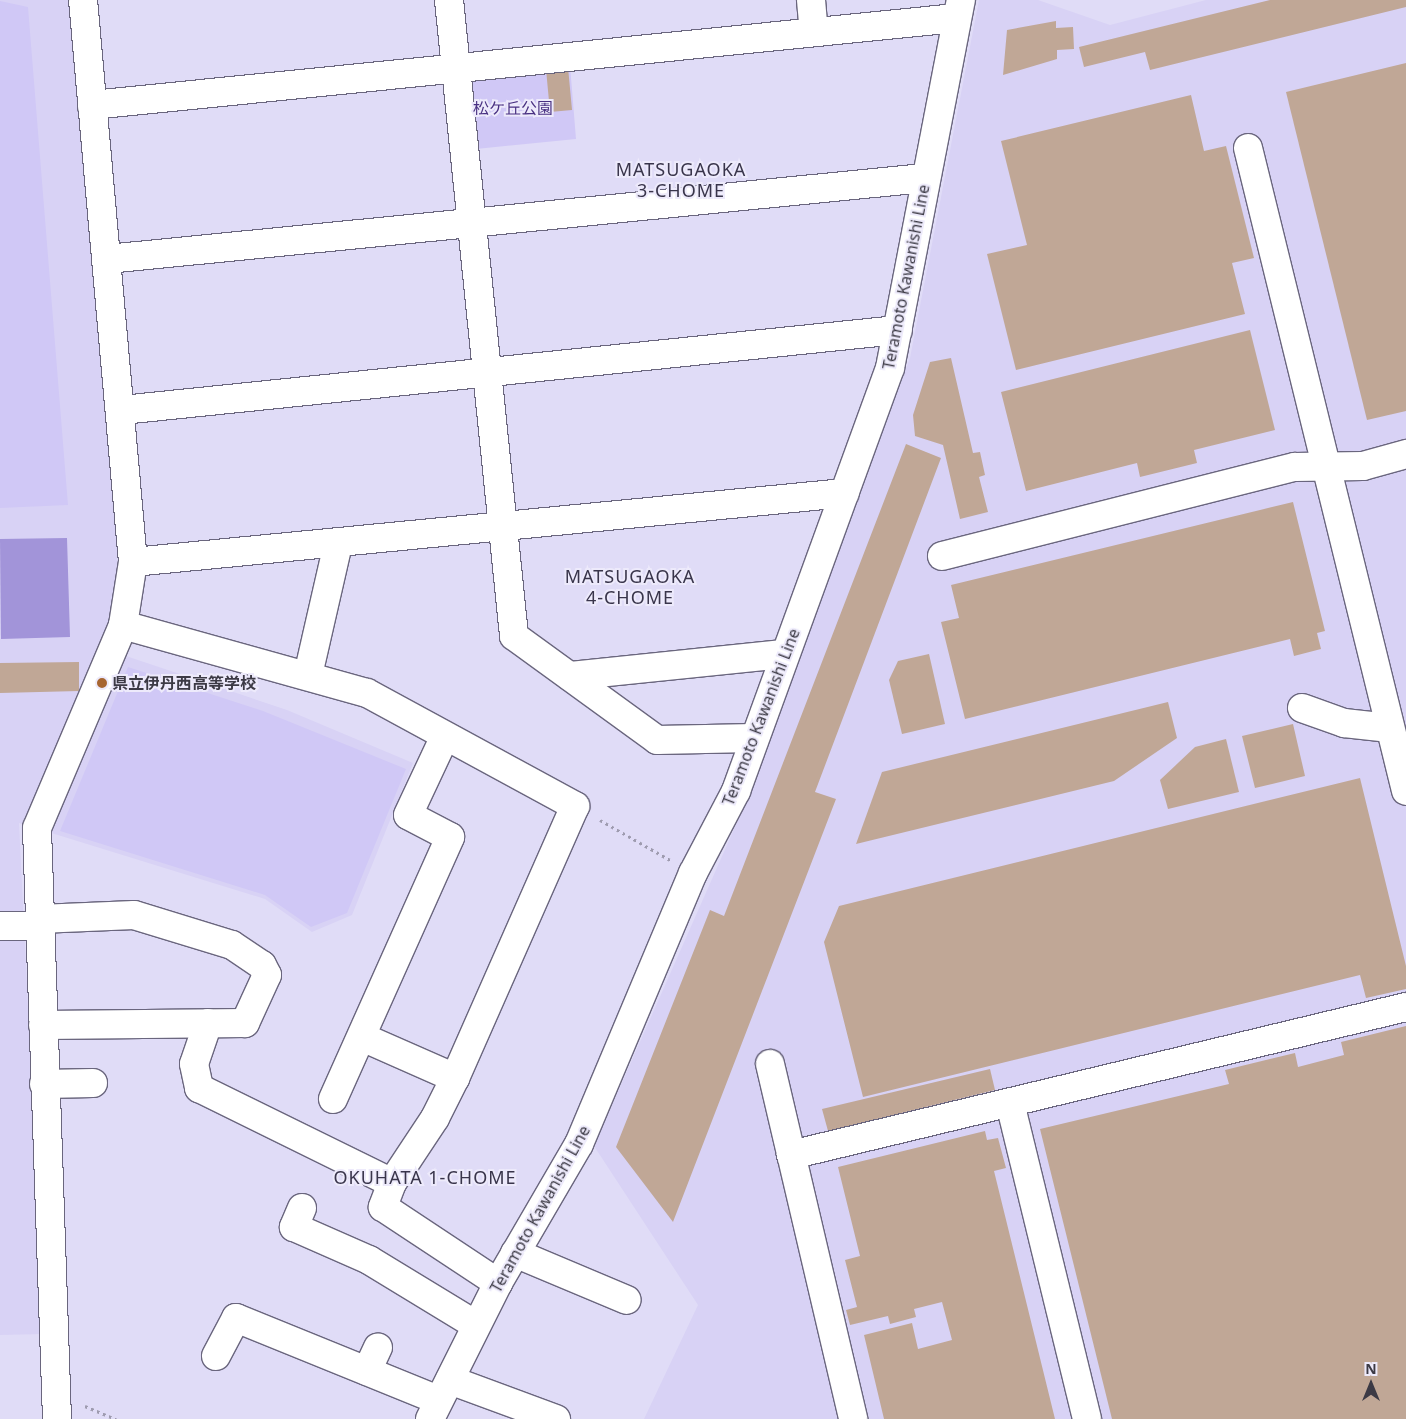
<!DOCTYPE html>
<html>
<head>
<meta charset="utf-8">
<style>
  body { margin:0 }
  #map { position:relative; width:1406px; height:1419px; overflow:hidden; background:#e0dcf7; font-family:"Noto Sans","Noto Sans JP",sans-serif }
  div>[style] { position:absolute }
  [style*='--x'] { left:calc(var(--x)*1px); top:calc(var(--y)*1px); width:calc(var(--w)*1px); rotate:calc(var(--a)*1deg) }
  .built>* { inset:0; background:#d8d2f5 }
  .green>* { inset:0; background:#d0c8f6 }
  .water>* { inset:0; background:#a294d9 }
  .building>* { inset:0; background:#c0a796 }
  .path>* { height:3px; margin-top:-1.5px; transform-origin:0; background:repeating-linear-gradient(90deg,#9e9baf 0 2.5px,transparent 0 6.5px) }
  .roads { filter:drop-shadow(1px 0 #6a667e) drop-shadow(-1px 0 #6a667e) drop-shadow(0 1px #6a667e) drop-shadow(0 -1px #6a667e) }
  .minor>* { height:28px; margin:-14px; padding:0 14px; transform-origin:14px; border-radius:14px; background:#fff }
  .major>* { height:28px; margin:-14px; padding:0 14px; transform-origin:14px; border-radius:14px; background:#fff }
  .dots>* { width:14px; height:14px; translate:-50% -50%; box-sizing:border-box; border:2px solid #edeafb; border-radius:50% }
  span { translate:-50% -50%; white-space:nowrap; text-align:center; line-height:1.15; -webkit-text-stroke:4px #edeafb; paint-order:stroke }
  .park-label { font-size:16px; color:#493182 }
  .street-label { font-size:16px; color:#3c3a45 }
  .poi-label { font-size:16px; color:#3c3a45; font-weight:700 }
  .left { translate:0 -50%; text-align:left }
  .neighbourhood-label { font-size:18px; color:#39354b; letter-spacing:1px }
  .north { position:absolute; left:1346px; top:1359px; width:50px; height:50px; -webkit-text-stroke:4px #edeafb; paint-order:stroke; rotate:0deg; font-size:14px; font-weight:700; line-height:20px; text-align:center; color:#3c3a45 }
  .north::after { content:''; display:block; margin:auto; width:18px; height:22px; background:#3c3a45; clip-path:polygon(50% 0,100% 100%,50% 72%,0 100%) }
</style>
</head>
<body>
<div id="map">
  <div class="built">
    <i style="clip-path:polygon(0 0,70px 0,118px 511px,116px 618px,123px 655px,287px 710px,413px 763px,352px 915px,312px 932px,265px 899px,19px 823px,44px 1334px,0 1335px)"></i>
    <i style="clip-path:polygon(979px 0,1038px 0,1110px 25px,1206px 0,1406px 0,1406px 1419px,644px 1419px,698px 1305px,594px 1146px,746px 802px,910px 358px)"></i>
  </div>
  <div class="green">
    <i style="clip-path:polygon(0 1px,28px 7px,68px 505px,0 508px)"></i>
    <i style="clip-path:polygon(570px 65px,576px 139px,476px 149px,468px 75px)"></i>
    <i style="clip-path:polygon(128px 667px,263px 711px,406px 769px,347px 913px,311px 927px,265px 895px,60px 831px)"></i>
  </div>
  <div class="water">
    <i style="clip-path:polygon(67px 538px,70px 637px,1px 639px,0 539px)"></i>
  </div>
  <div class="building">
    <i style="clip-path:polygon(1270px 0,1406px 0,1406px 7px,1150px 70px,1145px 52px,1084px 67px,1079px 47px)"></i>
    <i style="clip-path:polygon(1056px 21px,1056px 28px,1073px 27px,1074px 49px,1057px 50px,1057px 59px,1003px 75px,1007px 30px)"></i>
    <i style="clip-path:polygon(1406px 63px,1406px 411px,1367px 420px,1286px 92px)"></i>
    <i style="clip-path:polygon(568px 67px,572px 110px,550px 112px,546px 69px)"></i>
    <i style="clip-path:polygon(1191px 95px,1204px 151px,1226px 146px,1254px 258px,1232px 263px,1245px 314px,1016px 370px,987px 254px,1027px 245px,1001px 141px)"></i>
    <i style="clip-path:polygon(1250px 330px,1275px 430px,1194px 450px,1197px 463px,1140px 477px,1137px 463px,1026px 491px,1001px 392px)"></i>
    <i style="clip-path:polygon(951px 358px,973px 453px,980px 452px,985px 475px,979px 477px,988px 512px,960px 519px,943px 445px,915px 436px,913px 415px,930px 362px)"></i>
    <i style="clip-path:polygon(906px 444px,941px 458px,815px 792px,836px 799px,673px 1222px,616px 1147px,710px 910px,724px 916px)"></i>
    <i style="clip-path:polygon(1293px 502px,1325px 631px,1317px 633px,1321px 649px,1294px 656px,1290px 639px,965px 719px,941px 622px,959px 618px,951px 585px)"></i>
    <i style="clip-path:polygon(929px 654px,945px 724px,902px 734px,889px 680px,898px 661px)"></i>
    <i style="clip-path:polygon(79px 662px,79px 691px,0 693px,0 663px)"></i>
    <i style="clip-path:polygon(1168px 702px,1177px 738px,1114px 781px,856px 844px,882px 772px)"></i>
    <i style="clip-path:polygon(1293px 724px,1305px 776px,1255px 788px,1242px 736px)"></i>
    <i style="clip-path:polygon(1226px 739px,1239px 792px,1168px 809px,1160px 780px,1195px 747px)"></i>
    <i style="clip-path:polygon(1360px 778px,1406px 966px,1406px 989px,1366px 998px,1360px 975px,863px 1097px,824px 942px,839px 906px)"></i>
    <i style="clip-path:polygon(1406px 1026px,1406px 1419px,1112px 1419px,1040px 1129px,1229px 1084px,1225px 1070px,1295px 1053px,1298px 1067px,1344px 1055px,1341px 1042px)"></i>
    <i style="clip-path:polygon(990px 1069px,995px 1090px,828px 1131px,822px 1109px)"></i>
    <i style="clip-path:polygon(985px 1131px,987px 1140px,998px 1138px,1006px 1168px,994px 1171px,1055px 1419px,884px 1419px,864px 1335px,912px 1323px,918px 1349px,952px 1340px,942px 1302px,914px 1309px,916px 1317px,890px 1324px,888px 1316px,850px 1325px,846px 1310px,857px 1307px,845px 1260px,860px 1256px,838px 1167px)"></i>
  </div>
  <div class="path">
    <i style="--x:600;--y:820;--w:81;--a:29.7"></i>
    <i style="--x:85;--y:1406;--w:34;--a:23"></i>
  </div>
  <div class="roads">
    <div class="minor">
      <i style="--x:449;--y:0;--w:639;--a:84.16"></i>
      <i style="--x:514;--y:636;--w:177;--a:36"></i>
      <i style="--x:657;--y:740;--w:97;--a:-1.2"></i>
      <i style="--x:811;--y:0;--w:32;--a:85"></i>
      <i style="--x:92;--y:105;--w:868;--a:-5.75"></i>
      <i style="--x:1248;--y:148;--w:662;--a:76.19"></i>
      <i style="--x:107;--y:259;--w:821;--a:-5.66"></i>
      <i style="--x:122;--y:410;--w:780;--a:-5.89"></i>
      <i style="--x:942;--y:556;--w:364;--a:-14.2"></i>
      <i style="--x:1295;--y:467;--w:68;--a:-0.8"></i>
      <i style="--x:1363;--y:466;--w:45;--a:-15.6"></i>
      <i style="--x:133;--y:562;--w:715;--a:-5.54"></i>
      <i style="--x:123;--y:625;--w:253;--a:15.6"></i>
      <i style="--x:367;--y:693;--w:237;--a:28.5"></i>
      <i style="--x:575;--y:806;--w:297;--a:113.8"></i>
      <i style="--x:455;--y:1078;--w:45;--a:116.6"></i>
      <i style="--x:435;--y:1118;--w:78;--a:123.5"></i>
      <i style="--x:392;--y:1183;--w:26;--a:111"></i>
      <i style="--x:383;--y:1207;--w:138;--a:33.5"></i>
      <i style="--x:308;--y:675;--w:134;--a:-77.1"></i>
      <i style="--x:570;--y:676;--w:215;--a:-5.9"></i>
      <i style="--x:1302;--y:708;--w:45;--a:19.7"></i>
      <i style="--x:1344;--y:723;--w:46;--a:6.2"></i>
      <i style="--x:39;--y:919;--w:95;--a:-2.4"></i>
      <i style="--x:134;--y:915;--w:102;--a:17"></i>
      <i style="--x:232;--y:945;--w:36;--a:34"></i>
      <i style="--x:262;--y:965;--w:11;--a:63"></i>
      <i style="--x:267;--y:975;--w:53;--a:114.6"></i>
      <i style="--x:245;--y:1023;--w:202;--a:179.4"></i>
      <i style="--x:0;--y:926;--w:39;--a:0"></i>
      <i style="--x:208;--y:1023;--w:43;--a:108.9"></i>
      <i style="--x:194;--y:1064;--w:25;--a:78"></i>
      <i style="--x:199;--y:1088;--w:215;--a:26.2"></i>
      <i style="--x:362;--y:1037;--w:102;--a:23.8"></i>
      <i style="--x:770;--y:1064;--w:365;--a:76.8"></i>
      <i style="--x:44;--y:1084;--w:49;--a:-1.2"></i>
      <i style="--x:333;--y:1099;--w:287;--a:-65.9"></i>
      <i style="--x:450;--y:837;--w:47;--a:-152.4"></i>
      <i style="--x:408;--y:815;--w:87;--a:-64.9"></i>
      <i style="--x:1010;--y:1103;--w:325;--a:76.3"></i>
      <i style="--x:791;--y:1155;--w:633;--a:-13.53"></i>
      <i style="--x:302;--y:1208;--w:21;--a:113"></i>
      <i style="--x:294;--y:1227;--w:82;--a:23.7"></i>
      <i style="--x:369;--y:1260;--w:125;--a:31.3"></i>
      <i style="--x:515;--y:1253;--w:121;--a:22.8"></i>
      <i style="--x:216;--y:1356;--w:43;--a:-62.2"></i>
      <i style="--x:236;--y:1318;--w:218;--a:22.1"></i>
      <i style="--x:367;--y:1371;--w:26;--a:-65"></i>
      <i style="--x:450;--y:1380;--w:113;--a:20.2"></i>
      <i style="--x:57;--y:1419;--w:591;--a:-91.94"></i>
      <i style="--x:37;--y:828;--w:220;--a:-67"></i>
      <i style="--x:123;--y:625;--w:64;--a:-81"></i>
      <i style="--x:133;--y:562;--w:564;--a:-95.08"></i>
    </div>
    <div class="major">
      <i style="--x:430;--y:1419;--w:152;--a:-63.4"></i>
      <i style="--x:498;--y:1283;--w:161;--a:-59.8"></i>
      <i style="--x:579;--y:1144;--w:294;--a:-67.2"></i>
      <i style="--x:693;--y:873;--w:93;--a:-62.3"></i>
      <i style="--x:736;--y:791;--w:450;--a:-70"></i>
      <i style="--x:890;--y:368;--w:375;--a:-79.1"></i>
    </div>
  </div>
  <div class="dots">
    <i style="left:102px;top:683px;background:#a76631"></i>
  </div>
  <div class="park-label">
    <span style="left:513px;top:108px">松ケ丘公園</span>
  </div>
  <div class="street-label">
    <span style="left:906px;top:277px;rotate:-79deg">Teramoto Kawanishi Line</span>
    <span style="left:761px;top:717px;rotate:-69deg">Teramoto Kawanishi Line</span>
    <span style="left:540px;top:1209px;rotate:-61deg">Teramoto Kawanishi Line</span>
  </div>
  <div class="poi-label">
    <span class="left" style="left:112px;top:683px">県立伊丹西高等学校</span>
  </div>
  <div class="neighbourhood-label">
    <span style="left:681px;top:180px">MATSUGAOKA<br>3-CHOME</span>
    <span style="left:630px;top:587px">MATSUGAOKA<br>4-CHOME</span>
    <span style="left:425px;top:1177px">OKUHATA 1-CHOME</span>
  </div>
  <div class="north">N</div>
</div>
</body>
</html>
